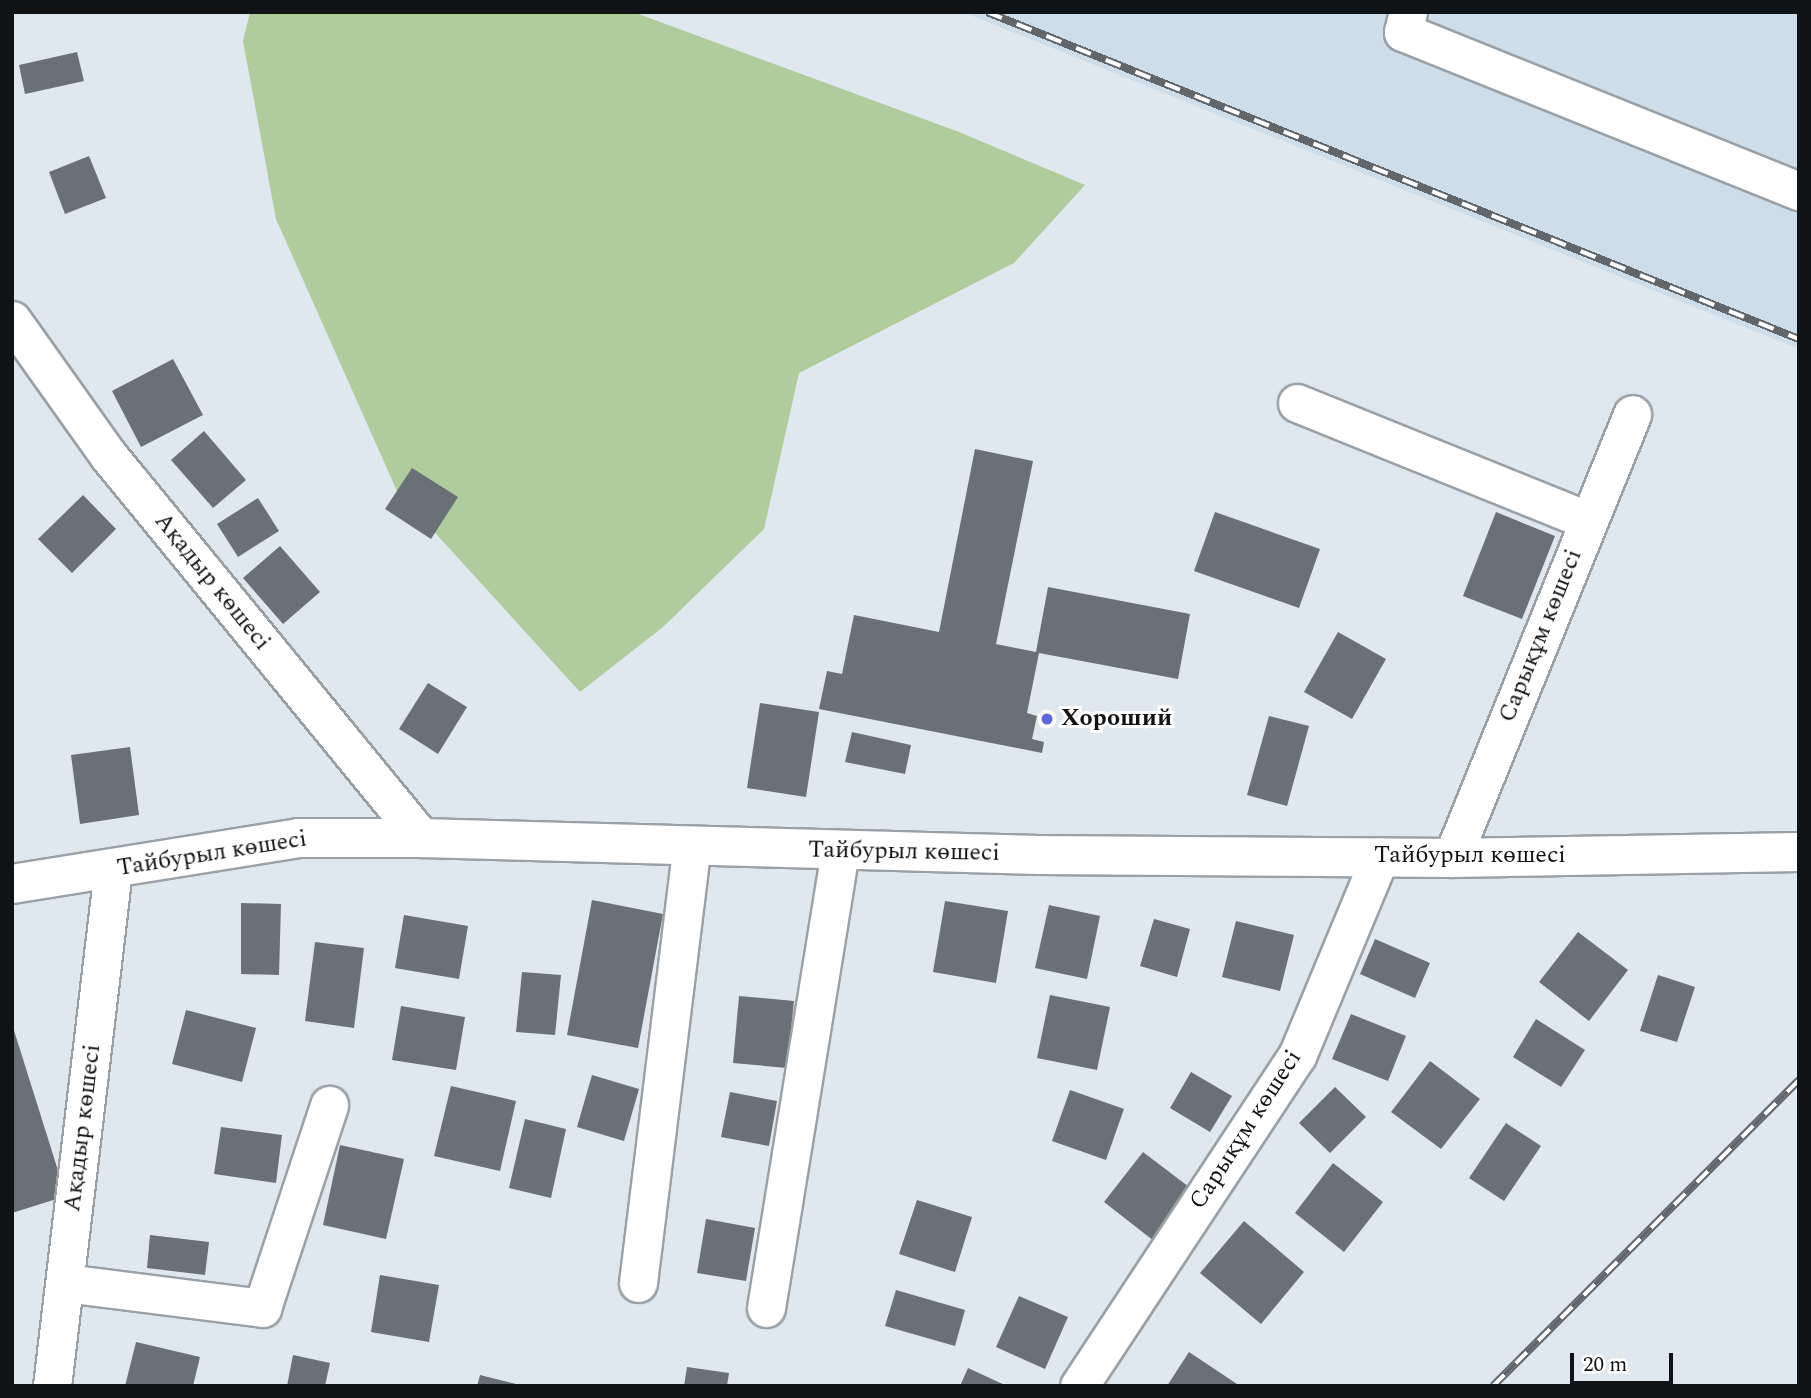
<!DOCTYPE html>
<html>
<head>
<meta charset="utf-8">
<style>
  body { margin:0 }
  #map { position:relative; width:1811px; height:1398px; overflow:hidden; background:#dfe8ef; font-family:Spectral,serif }
  div>[style] { position:absolute }
  [style*='--x'] { left:calc(var(--x)*1px); top:calc(var(--y)*1px); width:calc(var(--w)*1px); rotate:calc(var(--a)*1deg) }
  .built>* { inset:0; background:#cddde9 }
  .green>* { inset:0; background:#aecc9c }
  .building>* { inset:0; background:#697177 }
  .roads { filter:drop-shadow(2px 0 #99a1a7) drop-shadow(-2px 0 #99a1a7) drop-shadow(0 2px #99a1a7) drop-shadow(0 -2px #99a1a7) }
  .minor>* { height:37px; margin:-18.5px; padding:0 18.5px; transform-origin:18.5px; border-radius:18.5px; background:#fff }
  .major>* { height:38px; margin:-19px; padding:0 19px; transform-origin:19px; border-radius:19px; background:#fff }
  .rail>* { height:8px; margin-top:-4px; transform-origin:0; background:repeating-linear-gradient(90deg,#fff 0 16px,#61666b 0 32px); box-sizing:border-box; border-block:2px solid #61666b }
  .dots>* { width:19px; height:19px; translate:-50% -50%; box-sizing:border-box; border:4px solid #fff; border-radius:50% }
  span { translate:-50% -50%; white-space:nowrap; text-align:center; line-height:1.15; -webkit-text-stroke:6px #fff; paint-order:stroke }
  .street-label { font-size:24px; color:#101316 }
  .poi-label { font-size:24px; color:#101316; font-weight:700 }
  .left { translate:0 -50%; text-align:left }
  .frame { position:absolute; inset:0; border:14px solid #101316; pointer-events:none }
  .scale { position:absolute; left:1570px; top:1353px; width:103px; height:32px; box-sizing:border-box; border:4px solid #101316; border-top:0; padding-left:9px; font-size:21px; line-height:24px; white-space:nowrap; color:#101316; -webkit-text-stroke:5px #fff; paint-order:stroke }
</style>
</head>
<body>
<div id="map">
  <div class="built">
    <i style="clip-path:polygon(963px 12px,1799px 12px,1799px 349px)"></i>
  </div>
  <div class="green">
    <i style="clip-path:polygon(250px 12px,633px 12px,959px 132px,1085px 185px,1014px 263px,799px 373px,764px 529px,663px 627px,580px 692px,397px 491px,276px 219px,243px 41px)"></i>
  </div>
  <div class="building">
    <i style="clip-path:polygon(77px 52px,84px 81px,25px 94px,19px 65px)"></i>
    <i style="clip-path:polygon(89px 156px,106px 198px,65px 214px,49px 172px)"></i>
    <i style="clip-path:polygon(173px 359px,203px 415px,141px 447px,112px 391px)"></i>
    <i style="clip-path:polygon(204px 431px,246px 480px,213px 508px,171px 460px)"></i>
    <i style="clip-path:polygon(975px 449px,1033px 461px,996px 644px,1036px 652px,1048px 587px,1190px 614px,1178px 679px,1039px 653px,1027px 713px,1037px 716px,1032px 739px,1044px 742px,1042px 753px,819px 709px,827px 671px,842px 674px,854px 615px,939px 632px)"></i>
    <i style="clip-path:polygon(412px 468px,458px 497px,431px 539px,385px 509px)"></i>
    <i style="clip-path:polygon(83px 495px,116px 529px,72px 573px,38px 539px)"></i>
    <i style="clip-path:polygon(258px 498px,279px 531px,238px 557px,217px 524px)"></i>
    <i style="clip-path:polygon(1215px 512px,1320px 549px,1299px 608px,1194px 571px)"></i>
    <i style="clip-path:polygon(1496px 512px,1555px 536px,1522px 619px,1463px 596px)"></i>
    <i style="clip-path:polygon(280px 546px,320px 592px,283px 624px,243px 578px)"></i>
    <i style="clip-path:polygon(1338px 632px,1386px 659px,1352px 719px,1304px 692px)"></i>
    <i style="clip-path:polygon(428px 683px,467px 707px,438px 754px,399px 729px)"></i>
    <i style="clip-path:polygon(760px 703px,819px 712px,806px 797px,747px 788px)"></i>
    <i style="clip-path:polygon(1269px 716px,1309px 726px,1287px 806px,1247px 795px)"></i>
    <i style="clip-path:polygon(852px 732px,911px 745px,905px 774px,845px 762px)"></i>
    <i style="clip-path:polygon(130px 747px,139px 815px,80px 824px,71px 755px)"></i>
    <i style="clip-path:polygon(592px 900px,663px 914px,638px 1048px,567px 1035px)"></i>
    <i style="clip-path:polygon(945px 901px,1008px 911px,996px 983px,933px 972px)"></i>
    <i style="clip-path:polygon(241px 903px,281px 904px,279px 975px,241px 974px)"></i>
    <i style="clip-path:polygon(1049px 905px,1100px 916px,1087px 979px,1035px 968px)"></i>
    <i style="clip-path:polygon(404px 915px,468px 926px,459px 979px,395px 968px)"></i>
    <i style="clip-path:polygon(1154px 919px,1190px 929px,1177px 977px,1140px 966px)"></i>
    <i style="clip-path:polygon(1236px 921px,1294px 935px,1280px 991px,1222px 977px)"></i>
    <i style="clip-path:polygon(1578px 932px,1628px 970px,1589px 1021px,1539px 982px)"></i>
    <i style="clip-path:polygon(1375px 939px,1430px 963px,1415px 998px,1360px 974px)"></i>
    <i style="clip-path:polygon(315px 942px,364px 948px,354px 1028px,305px 1021px)"></i>
    <i style="clip-path:polygon(522px 972px,561px 975px,555px 1035px,516px 1032px)"></i>
    <i style="clip-path:polygon(1658px 975px,1695px 987px,1677px 1042px,1640px 1031px)"></i>
    <i style="clip-path:polygon(1050px 995px,1110px 1007px,1097px 1070px,1037px 1058px)"></i>
    <i style="clip-path:polygon(739px 996px,794px 1001px,787px 1068px,733px 1063px)"></i>
    <i style="clip-path:polygon(401px 1006px,465px 1017px,456px 1070px,392px 1060px)"></i>
    <i style="clip-path:polygon(186px 1010px,256px 1028px,242px 1082px,172px 1064px)"></i>
    <i style="clip-path:polygon(1351px 1014px,1406px 1036px,1388px 1081px,1332px 1059px)"></i>
    <i style="clip-path:polygon(1536px 1019px,1585px 1050px,1561px 1087px,1513px 1057px)"></i>
    <i style="clip-path:polygon(12px 1024px,66px 1196px,12px 1213px)"></i>
    <i style="clip-path:polygon(1430px 1061px,1480px 1099px,1441px 1149px,1391px 1112px)"></i>
    <i style="clip-path:polygon(1191px 1072px,1232px 1096px,1210px 1132px,1170px 1108px)"></i>
    <i style="clip-path:polygon(592px 1075px,639px 1089px,624px 1141px,577px 1127px)"></i>
    <i style="clip-path:polygon(451px 1086px,516px 1101px,500px 1171px,434px 1156px)"></i>
    <i style="clip-path:polygon(1335px 1087px,1366px 1117px,1330px 1153px,1299px 1123px)"></i>
    <i style="clip-path:polygon(1070px 1090px,1124px 1109px,1106px 1160px,1052px 1141px)"></i>
    <i style="clip-path:polygon(730px 1092px,777px 1101px,769px 1146px,721px 1137px)"></i>
    <i style="clip-path:polygon(525px 1119px,566px 1129px,551px 1198px,509px 1188px)"></i>
    <i style="clip-path:polygon(1506px 1123px,1541px 1146px,1504px 1201px,1469px 1178px)"></i>
    <i style="clip-path:polygon(221px 1127px,282px 1135px,276px 1183px,214px 1174px)"></i>
    <i style="clip-path:polygon(340px 1145px,404px 1159px,386px 1239px,323px 1225px)"></i>
    <i style="clip-path:polygon(1143px 1152px,1193px 1190px,1154px 1241px,1104px 1202px)"></i>
    <i style="clip-path:polygon(1333px 1163px,1383px 1202px,1344px 1252px,1295px 1213px)"></i>
    <i style="clip-path:polygon(917px 1200px,972px 1217px,955px 1272px,899px 1254px)"></i>
    <i style="clip-path:polygon(706px 1219px,755px 1228px,746px 1281px,697px 1273px)"></i>
    <i style="clip-path:polygon(1244px 1221px,1304px 1272px,1261px 1324px,1200px 1273px)"></i>
    <i style="clip-path:polygon(150px 1235px,209px 1242px,205px 1275px,147px 1268px)"></i>
    <i style="clip-path:polygon(380px 1275px,439px 1285px,429px 1342px,371px 1332px)"></i>
    <i style="clip-path:polygon(896px 1290px,965px 1310px,955px 1346px,885px 1326px)"></i>
    <i style="clip-path:polygon(1019px 1296px,1068px 1317px,1045px 1369px,996px 1347px)"></i>
    <i style="clip-path:polygon(136px 1342px,200px 1357px,193px 1386px,125px 1386px)"></i>
    <i style="clip-path:polygon(1189px 1352px,1240px 1386px,1167px 1386px)"></i>
    <i style="clip-path:polygon(293px 1355px,330px 1363px,325px 1386px,287px 1386px)"></i>
    <i style="clip-path:polygon(687px 1367px,729px 1373px,727px 1386px,684px 1386px)"></i>
    <i style="clip-path:polygon(968px 1368px,1007px 1386px,960px 1386px)"></i>
    <i style="clip-path:polygon(480px 1375px,520px 1385px,520px 1386px,477px 1386px)"></i>
  </div>
  <div class="roads">
    <div class="minor">
      <i style="--x:1408;--y:12;--w:21;--a:104"></i>
      <i style="--x:1403;--y:32;--w:427;--a:21.9"></i>
      <i style="--x:12;--y:320;--w:166;--a:54.6"></i>
      <i style="--x:108;--y:455;--w:495;--a:50.7"></i>
      <i style="--x:1297;--y:403;--w:313;--a:22"></i>
      <i style="--x:1452;--y:858;--w:479;--a:-67.9"></i>
      <i style="--x:65;--y:1283;--w:199;--a:7.2"></i>
      <i style="--x:262;--y:1308;--w:214;--a:-71.7"></i>
      <i style="--x:638;--y:1283;--w:441;--a:-83"></i>
      <i style="--x:766;--y:1308;--w:462;--a:-80.8"></i>
      <i style="--x:52;--y:1386;--w:520;--a:-83.26"></i>
      <i style="--x:1079;--y:1386;--w:396;--a:-56.6"></i>
      <i style="--x:1297;--y:1056;--w:216;--a:-67.4"></i>
    </div>
    <div class="major">
      <i style="--x:12;--y:884;--w:291;--a:-9.1"></i>
      <i style="--x:299;--y:838;--w:122;--a:0"></i>
      <i style="--x:421;--y:838;--w:618;--a:1.58"></i>
      <i style="--x:1039;--y:855;--w:413;--a:0.4"></i>
      <i style="--x:1452;--y:858;--w:347;--a:-1"></i>
    </div>
  </div>
  <div class="rail">
    <i style="--x:987;--y:12;--w:875;--a:21.94"></i>
    <i style="--x:1493;--y:1386;--w:433;--a:-45"></i>
  </div>
  <div class="dots">
    <i style="left:1047px;top:719px;background:#5f67df"></i>
  </div>
  <div class="street-label">
    <span style="left:212px;top:582px;rotate:51deg">Ақадыр көшесі</span>
    <span style="left:1541px;top:636px;rotate:-68deg">Сарықұм көшесі</span>
    <span style="left:904px;top:852px;rotate:1deg">Тайбурыл көшесі</span>
    <span style="left:212px;top:854px;rotate:-9deg">Тайбурыл көшесі</span>
    <span style="left:1470px;top:856px">Тайбурыл көшесі</span>
    <span style="left:83px;top:1128px;rotate:-83deg">Ақадыр көшесі</span>
    <span style="left:1246px;top:1130px;rotate:-57deg">Сарықұм көшесі</span>
  </div>
  <div class="poi-label">
    <span class="left" style="left:1061px;top:719px">Хороший</span>
  </div>
  <div class="frame"></div>
  <div class="scale">20 m</div>
</div>
</body>
</html>
